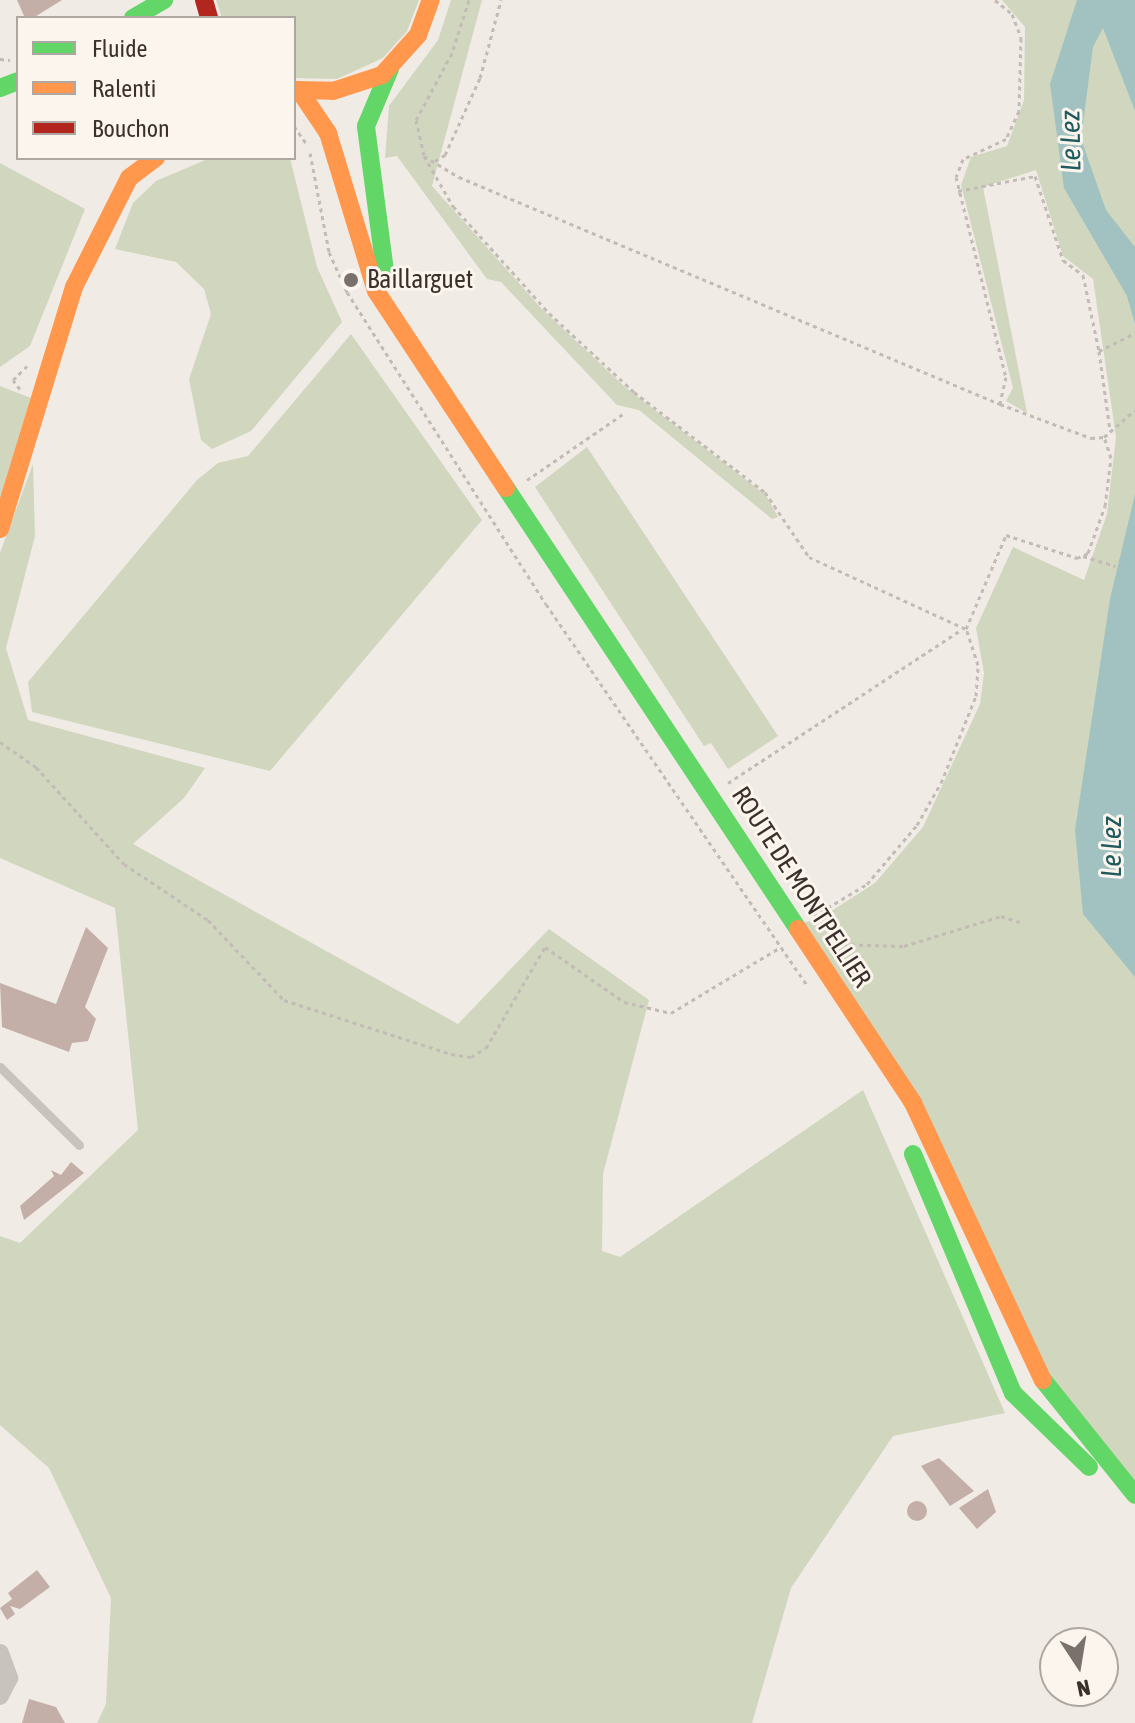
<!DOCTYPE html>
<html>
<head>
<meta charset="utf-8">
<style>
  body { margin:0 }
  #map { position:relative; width:1135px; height:1723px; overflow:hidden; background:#f0ebe5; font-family:"Asap Condensed",sans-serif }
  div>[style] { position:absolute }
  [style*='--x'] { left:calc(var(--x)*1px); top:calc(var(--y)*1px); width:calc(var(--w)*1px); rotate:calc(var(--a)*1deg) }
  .green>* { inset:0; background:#d1d6bf }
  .water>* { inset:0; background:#a1c2c1 }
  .building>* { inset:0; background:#c3afa7 }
  .round { border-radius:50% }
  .path>* { height:3px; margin-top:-1.5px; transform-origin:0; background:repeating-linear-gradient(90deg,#c2bbb6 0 4px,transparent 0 8px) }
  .lane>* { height:9px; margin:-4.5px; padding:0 4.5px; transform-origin:4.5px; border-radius:4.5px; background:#c9c3be }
  .street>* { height:18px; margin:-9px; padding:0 9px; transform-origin:9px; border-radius:9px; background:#c9c3be }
  .fast>* { height:18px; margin:-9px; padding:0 9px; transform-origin:9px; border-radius:9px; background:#63d668 }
  .slow>* { height:18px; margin:-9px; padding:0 9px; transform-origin:9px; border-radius:9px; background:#ff974d }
  .jam>* { height:18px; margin:-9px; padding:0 9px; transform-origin:9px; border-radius:9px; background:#b3261e }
  .dots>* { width:22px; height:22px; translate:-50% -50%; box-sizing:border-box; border:4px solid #fbf5ee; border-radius:50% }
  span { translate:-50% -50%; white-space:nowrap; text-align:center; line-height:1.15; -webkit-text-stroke:6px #fbf5ee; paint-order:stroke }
  .poi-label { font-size:26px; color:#3b302b }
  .left { translate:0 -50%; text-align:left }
  .street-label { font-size:26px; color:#3b302b }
  .water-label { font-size:28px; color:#1f5a5e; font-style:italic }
  .legend { position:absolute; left:16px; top:16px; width:280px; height:144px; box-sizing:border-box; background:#fbf5ee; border:2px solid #aea6a0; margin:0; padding:10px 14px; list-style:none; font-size:24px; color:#3b302b }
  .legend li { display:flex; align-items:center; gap:16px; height:40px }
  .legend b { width:40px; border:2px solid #aea6a0 }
  .north { position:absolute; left:1039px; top:1627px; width:80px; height:80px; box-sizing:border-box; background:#fbf5ee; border:2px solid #aea6a0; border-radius:50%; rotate:168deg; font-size:22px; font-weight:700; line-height:32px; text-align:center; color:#3b302b }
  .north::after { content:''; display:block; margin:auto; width:28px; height:36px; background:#7a716c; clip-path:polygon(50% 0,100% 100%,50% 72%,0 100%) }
</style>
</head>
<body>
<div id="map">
  <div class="green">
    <i style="clip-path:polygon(216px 0,419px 0,407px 31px,383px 58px,337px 79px,294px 78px,294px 18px,222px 18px)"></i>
    <i style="clip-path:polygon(451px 0,482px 0,432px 186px,541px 308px,625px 387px,766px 495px,778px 517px,772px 519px,639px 410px,617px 405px,501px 282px,487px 279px,397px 156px,385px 158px,389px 106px,438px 40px)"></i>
    <i style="clip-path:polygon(1002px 0,1135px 0,1135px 1495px,1040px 1377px,970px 1213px,794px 925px,819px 919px,875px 883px,923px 827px,980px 704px,984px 673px,976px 628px,1013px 547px,1084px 580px,1107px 514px,1116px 437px,1093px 279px,1063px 256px,1036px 170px,983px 187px,1027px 413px,1006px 401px,1013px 388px,961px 185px,971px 157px,1007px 146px,1024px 100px,1025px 27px)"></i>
    <i style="clip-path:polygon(210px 158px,290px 158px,317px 267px,342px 322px,251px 431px,212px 449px,201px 440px,189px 379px,211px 314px,204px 289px,176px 262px,115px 249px,133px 203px,156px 181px)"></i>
    <i style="clip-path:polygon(0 163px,85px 209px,30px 346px,0 367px)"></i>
    <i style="clip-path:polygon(351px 334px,482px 520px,270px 771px,32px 712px,28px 682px,197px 480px,218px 463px,248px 456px)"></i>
    <i style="clip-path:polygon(0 386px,31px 398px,0 502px)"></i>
    <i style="clip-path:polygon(587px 447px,778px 736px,728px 769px,711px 743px,704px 746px,535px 487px)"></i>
    <i style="clip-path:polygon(33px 464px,35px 536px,6px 648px,28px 720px,205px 768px,184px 798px,133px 844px,458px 1024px,549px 929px,649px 1000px,603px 1174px,602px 1251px,620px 1257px,863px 1090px,1005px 1413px,893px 1436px,791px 1588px,752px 1723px,97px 1723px,106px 1704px,111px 1598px,49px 1468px,0 1425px,0 1236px,20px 1243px,138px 1130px,115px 908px,0 858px,0 553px)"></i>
  </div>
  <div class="water">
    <i style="clip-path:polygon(1077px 0,1135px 0,1135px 111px,1103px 28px,1093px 47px,1081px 139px,1106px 210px,1135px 247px,1135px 324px,1127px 296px,1064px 188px,1050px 84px)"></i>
    <i style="clip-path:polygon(1135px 494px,1135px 977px,1083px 914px,1075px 830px,1110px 599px)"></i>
  </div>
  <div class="building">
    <i style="clip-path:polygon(17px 0,62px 0,33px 18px,25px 18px)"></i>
    <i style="clip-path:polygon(86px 927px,108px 948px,85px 1007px,96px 1019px,88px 1041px,72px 1043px,69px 1052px,2px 1027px,0 983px,56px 1004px)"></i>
    <i style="clip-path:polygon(71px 1162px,84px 1173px,24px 1220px,20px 1206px,54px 1176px,51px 1170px,61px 1175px)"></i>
    <i style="clip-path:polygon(939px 1458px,974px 1491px,950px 1506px,921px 1466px)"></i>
    <i style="clip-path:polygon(988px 1489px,996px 1512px,977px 1529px,959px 1508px)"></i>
    <i class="round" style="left:907px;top:1501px;width:20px;height:20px"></i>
    <i style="clip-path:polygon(37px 1570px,50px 1587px,20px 1609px,10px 1606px,15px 1614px,7px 1620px,0 1608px,12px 1599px,8px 1593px)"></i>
    <i style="clip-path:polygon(29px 1699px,56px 1707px,65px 1723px,22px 1723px)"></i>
  </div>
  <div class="path">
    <i style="--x:469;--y:0;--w:56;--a:107.8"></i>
    <i style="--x:452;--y:53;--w:76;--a:118.2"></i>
    <i style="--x:416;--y:120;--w:37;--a:77"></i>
    <i style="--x:424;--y:156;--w:41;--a:31"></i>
    <i style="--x:459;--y:177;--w:587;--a:22.76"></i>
    <i style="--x:995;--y:0;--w:22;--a:39"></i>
    <i style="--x:1012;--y:14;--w:26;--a:69"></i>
    <i style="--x:1021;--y:38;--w:73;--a:91.6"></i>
    <i style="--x:1019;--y:111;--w:31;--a:115"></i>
    <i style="--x:1006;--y:139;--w:47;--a:155.1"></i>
    <i style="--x:963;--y:159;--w:19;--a:111"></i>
    <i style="--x:956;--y:177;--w:206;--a:76"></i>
    <i style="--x:1006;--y:377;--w:28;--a:103"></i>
    <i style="--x:1000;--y:404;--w:97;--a:20.5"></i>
    <i style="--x:1091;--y:438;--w:13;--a:-4"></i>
    <i style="--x:1104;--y:437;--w:41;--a:-41.1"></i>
    <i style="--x:0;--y:59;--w:10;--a:6"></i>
    <i style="--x:294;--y:126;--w:24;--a:55"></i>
    <i style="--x:310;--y:153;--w:101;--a:79.1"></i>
    <i style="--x:329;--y:252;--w:44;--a:65.8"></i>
    <i style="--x:347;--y:292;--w:370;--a:57.5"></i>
    <i style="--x:546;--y:604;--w:462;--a:55.6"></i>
    <i style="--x:424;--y:156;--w:58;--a:59.9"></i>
    <i style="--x:453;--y:206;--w:144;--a:48.1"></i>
    <i style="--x:549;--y:313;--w:116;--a:42.9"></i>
    <i style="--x:634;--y:392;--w:165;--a:37.4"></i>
    <i style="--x:765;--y:492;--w:78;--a:55.9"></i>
    <i style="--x:809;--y:557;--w:173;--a:24.6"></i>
    <i style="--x:435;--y:161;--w:12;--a:-31"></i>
    <i style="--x:445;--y:155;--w:85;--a:-65.6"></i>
    <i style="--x:480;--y:78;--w:81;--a:-74.9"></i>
    <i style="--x:958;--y:191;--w:78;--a:-11"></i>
    <i style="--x:1035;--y:176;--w:89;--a:71.6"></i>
    <i style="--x:1063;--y:260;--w:25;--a:37"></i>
    <i style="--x:1083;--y:275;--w:78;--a:78.1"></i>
    <i style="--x:1099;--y:351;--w:40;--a:-26.6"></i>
    <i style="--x:1099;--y:351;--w:80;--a:82.1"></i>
    <i style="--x:20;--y:389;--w:11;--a:-128"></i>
    <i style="--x:13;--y:380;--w:23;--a:-45"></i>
    <i style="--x:527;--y:480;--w:120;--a:-34.5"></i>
    <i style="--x:1083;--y:556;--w:34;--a:17"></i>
    <i style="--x:0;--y:742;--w:44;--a:34.8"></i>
    <i style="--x:36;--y:767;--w:131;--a:47.8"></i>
    <i style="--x:124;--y:864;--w:101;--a:33.7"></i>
    <i style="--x:208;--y:920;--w:110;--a:46.5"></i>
    <i style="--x:284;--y:1000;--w:176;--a:17.9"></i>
    <i style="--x:451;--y:1054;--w:20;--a:9"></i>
    <i style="--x:471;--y:1057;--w:17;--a:-31"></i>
    <i style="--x:486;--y:1048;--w:117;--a:-59.7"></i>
    <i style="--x:545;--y:947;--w:96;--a:34.8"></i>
    <i style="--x:624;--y:1002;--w:48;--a:13.2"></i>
    <i style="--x:671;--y:1013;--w:126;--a:-31"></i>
    <i style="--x:728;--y:783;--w:280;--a:-33.3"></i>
    <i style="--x:814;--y:916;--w:62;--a:-31.1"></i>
    <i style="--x:867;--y:884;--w:77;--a:-49.7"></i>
    <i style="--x:917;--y:825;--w:48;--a:-60.3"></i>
    <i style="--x:941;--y:783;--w:94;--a:-68.1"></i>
    <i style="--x:976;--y:696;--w:31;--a:-86"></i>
    <i style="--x:978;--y:665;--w:38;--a:-108"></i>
    <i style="--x:966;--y:629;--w:102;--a:-66.9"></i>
    <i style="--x:1006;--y:535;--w:75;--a:17.9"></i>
    <i style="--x:1077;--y:558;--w:12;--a:-24"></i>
    <i style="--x:1088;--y:553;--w:50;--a:-70.1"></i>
    <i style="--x:1105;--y:506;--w:48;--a:-82.9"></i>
    <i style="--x:1111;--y:458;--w:22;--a:-108"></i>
    <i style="--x:835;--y:944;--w:69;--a:1.7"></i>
    <i style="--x:904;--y:946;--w:102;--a:-17.2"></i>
    <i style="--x:1001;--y:916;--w:20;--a:18"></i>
  </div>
  <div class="lane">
    <i style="--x:0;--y:1067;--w:111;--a:44.6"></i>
  </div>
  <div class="street">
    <i style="--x:0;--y:1653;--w:27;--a:70"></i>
    <i style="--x:9;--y:1678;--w:20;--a:117"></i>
  </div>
  <div class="fast">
    <i style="--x:133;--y:18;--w:36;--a:-30"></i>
    <i style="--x:0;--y:88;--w:19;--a:-21"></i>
    <i style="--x:385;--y:271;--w:146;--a:-97.5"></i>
    <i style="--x:366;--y:126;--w:62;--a:-67.2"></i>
    <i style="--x:506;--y:488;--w:529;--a:56.49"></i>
    <i style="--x:913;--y:1154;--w:259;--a:67.3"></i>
    <i style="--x:1013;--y:1393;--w:106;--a:44.2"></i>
    <i style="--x:1043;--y:1380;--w:147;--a:51.3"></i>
  </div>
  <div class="slow">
    <i style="--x:294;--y:90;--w:39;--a:1"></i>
    <i style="--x:333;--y:91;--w:52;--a:-18.1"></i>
    <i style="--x:382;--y:75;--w:54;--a:-48"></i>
    <i style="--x:418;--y:35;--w:37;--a:-70"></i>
    <i style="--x:299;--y:90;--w:52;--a:56"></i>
    <i style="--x:328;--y:133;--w:165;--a:73.1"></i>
    <i style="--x:376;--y:291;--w:236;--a:56.6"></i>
    <i style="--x:0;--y:529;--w:253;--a:-73"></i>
    <i style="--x:74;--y:287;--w:122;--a:-63.2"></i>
    <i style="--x:129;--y:178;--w:34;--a:-37"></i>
    <i style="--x:798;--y:929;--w:209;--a:56.5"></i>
    <i style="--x:913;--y:1103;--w:306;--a:64.9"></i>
  </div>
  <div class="jam">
    <i style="--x:204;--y:0;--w:19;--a:74"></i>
  </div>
  <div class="dots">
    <i style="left:351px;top:280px;background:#7a716c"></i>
  </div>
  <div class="poi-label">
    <span class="left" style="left:367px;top:280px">Baillarguet</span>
  </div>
  <div class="street-label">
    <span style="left:801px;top:887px;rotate:57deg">ROUTE DE MONTPELLIER</span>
  </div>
  <div class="water-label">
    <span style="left:1070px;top:141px;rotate:-91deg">Le Lez</span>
    <span style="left:1111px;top:847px;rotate:-90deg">Le Lez</span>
  </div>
  <ul class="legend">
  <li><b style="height:10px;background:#63d668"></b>Fluide</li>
  <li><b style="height:10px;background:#ff974d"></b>Ralenti</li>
  <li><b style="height:10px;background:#b3261e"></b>Bouchon</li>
  </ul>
  <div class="north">N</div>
</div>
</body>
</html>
